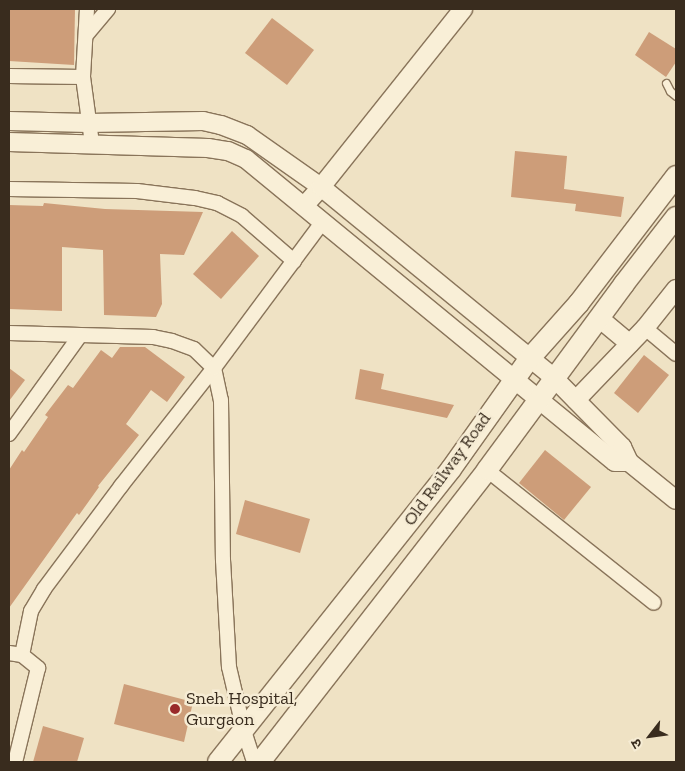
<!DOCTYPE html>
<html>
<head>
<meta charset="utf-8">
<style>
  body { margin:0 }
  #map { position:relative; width:685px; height:771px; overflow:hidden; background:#efe2c4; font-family:"Zilla Slab","Noto Sans Devanagari",serif }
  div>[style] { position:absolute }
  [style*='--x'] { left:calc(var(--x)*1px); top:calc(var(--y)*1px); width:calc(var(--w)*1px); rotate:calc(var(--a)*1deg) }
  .building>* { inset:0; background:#cd9d79 }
  .roads { filter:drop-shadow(1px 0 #89745a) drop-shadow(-1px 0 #89745a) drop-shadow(0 1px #89745a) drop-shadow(0 -1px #89745a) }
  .service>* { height:7px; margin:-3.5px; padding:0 3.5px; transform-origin:3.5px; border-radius:3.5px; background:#f9efd7 }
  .minor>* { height:14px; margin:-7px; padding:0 7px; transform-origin:7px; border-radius:7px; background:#f9efd7 }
  .tertiary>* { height:18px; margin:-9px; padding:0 9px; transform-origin:9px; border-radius:9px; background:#f9efd7 }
  .secondary>* { height:20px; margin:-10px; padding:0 10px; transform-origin:10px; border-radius:10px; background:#f9efd7 }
  .dots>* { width:14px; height:14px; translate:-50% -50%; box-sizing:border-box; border:2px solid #f6ecd4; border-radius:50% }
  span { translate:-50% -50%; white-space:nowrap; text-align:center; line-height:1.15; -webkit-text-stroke:5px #f6ecd4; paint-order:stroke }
  .street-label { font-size:18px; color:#392c1e }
  .poi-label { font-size:18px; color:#392c1e }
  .left { translate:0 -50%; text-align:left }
  .frame { position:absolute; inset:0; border:10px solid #392c1e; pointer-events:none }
  .north { position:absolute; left:625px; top:711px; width:50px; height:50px; -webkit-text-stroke:4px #f6ecd4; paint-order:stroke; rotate:240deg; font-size:14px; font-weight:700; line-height:20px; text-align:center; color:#392c1e }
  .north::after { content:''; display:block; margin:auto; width:18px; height:22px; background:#392c1e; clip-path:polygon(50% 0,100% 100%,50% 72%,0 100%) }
</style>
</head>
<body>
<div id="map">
  <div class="building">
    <i style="clip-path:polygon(9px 9px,75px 9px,74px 65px,9px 61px)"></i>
    <i style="clip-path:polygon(272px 18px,314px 50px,287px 85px,245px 53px)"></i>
    <i style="clip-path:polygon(649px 32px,676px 49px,676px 62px,666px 77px,635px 55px)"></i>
    <i style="clip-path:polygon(515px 151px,567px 156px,564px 189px,624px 197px,621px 217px,575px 211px,576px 204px,511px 197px)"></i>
    <i style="clip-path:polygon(44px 203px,105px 209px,203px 212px,184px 255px,160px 254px,162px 304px,156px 317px,104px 315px,103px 250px,62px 247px,62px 311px,9px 309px,9px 205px,43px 206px)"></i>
    <i style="clip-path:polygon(232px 231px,259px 256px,221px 299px,193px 274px)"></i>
    <i style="clip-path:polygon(120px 347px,145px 347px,185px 377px,167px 402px,151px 390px,126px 424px,139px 435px,98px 486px,99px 487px,79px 515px,77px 513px,9px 608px,9px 470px,22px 450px,24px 452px,48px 417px,45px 415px,68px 385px,73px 388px,101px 350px,112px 358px)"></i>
    <i style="clip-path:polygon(644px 355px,669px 375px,638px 413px,614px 393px)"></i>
    <i style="clip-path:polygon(9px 368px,25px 380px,9px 401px)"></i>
    <i style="clip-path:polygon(360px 369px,384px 374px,381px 389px,454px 405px,447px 418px,355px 399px)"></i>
    <i style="clip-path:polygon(545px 450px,591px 487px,564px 520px,519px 483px)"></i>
    <i style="clip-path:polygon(245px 500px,310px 519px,300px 553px,236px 534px)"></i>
    <i style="clip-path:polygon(124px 684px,193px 702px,184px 742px,114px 724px)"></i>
    <i style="clip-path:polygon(43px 726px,84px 738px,77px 762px,33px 762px)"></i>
  </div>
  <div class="roads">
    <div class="service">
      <i style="--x:666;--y:83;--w:9;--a:63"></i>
      <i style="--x:670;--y:91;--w:8;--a:40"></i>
    </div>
    <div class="minor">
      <i style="--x:87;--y:9;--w:68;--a:93.4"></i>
      <i style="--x:83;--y:77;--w:68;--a:82.3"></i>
      <i style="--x:87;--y:34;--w:33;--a:-50"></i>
      <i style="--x:9;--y:76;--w:74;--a:0.8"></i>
      <i style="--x:9;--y:189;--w:128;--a:0.9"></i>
      <i style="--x:137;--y:191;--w:58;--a:6.9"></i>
      <i style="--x:195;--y:198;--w:23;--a:13"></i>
      <i style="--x:217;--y:203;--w:28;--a:27"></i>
      <i style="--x:242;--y:216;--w:69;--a:40.9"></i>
      <i style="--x:645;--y:328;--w:40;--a:40"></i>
      <i style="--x:9;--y:333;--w:144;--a:1.6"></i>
      <i style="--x:153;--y:337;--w:19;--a:12"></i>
      <i style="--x:172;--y:341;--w:23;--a:20"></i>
      <i style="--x:194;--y:349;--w:28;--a:44"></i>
      <i style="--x:214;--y:368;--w:33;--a:78"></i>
      <i style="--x:221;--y:400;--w:160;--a:89.3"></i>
      <i style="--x:223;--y:560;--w:107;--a:86.8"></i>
      <i style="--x:229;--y:667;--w:66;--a:76.8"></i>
      <i style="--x:244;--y:731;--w:33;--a:72"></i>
      <i style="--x:9;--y:434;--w:120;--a:-54.2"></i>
      <i style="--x:487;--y:470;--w:213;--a:38.5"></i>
      <i style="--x:9;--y:653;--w:13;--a:9"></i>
      <i style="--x:22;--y:655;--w:21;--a:39"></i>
      <i style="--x:38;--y:668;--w:97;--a:103.7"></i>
      <i style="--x:22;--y:655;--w:45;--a:-78.4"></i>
      <i style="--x:31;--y:611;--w:26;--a:-59"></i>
      <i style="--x:44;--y:589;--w:129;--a:-53.2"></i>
      <i style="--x:121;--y:486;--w:150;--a:-51.8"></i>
      <i style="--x:214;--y:368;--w:183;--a:-53.4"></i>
    </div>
    <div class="tertiary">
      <i style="--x:9;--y:121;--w:79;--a:1.5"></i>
      <i style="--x:88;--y:123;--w:115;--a:-1"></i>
      <i style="--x:203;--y:121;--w:18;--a:13"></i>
      <i style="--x:221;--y:125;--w:28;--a:21"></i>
      <i style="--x:247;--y:135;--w:90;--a:35.1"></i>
      <i style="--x:321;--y:187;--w:301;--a:39.3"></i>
      <i style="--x:554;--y:378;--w:97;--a:45.4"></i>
      <i style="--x:622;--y:447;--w:17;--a:65"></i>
      <i style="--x:629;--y:462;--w:60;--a:39"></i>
      <i style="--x:9;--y:142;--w:199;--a:1.7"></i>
      <i style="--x:208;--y:148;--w:20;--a:9"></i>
      <i style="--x:228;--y:151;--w:20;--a:24"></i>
      <i style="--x:246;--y:159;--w:477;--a:39.4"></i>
      <i style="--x:615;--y:462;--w:14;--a:0"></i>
      <i style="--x:304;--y:206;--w:25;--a:-48"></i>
      <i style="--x:321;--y:187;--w:228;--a:-51.4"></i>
      <i style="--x:599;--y:318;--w:40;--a:40"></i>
      <i style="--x:576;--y:400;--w:100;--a:-46.2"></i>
      <i style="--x:645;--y:328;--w:50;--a:-51.5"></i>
    </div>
    <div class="secondary">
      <i style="--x:218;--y:762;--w:374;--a:-51.5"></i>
      <i style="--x:451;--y:469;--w:136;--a:-54.6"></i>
      <i style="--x:530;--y:358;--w:74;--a:-48.3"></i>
      <i style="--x:579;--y:303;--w:160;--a:-52.6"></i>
      <i style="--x:260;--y:762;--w:370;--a:-52.1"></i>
      <i style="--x:487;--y:470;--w:231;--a:-53.6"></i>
      <i style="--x:624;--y:284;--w:85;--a:-52.2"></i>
    </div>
  </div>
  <div class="dots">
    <i style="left:175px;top:709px;background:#992a2a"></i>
  </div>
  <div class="street-label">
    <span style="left:447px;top:469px;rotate:-54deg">Old Railway Road</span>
  </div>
  <div class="poi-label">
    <span class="left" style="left:186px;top:709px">Sneh Hospital,<br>Gurgaon</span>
  </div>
  <div class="frame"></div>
  <div class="north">उ</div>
</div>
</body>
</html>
